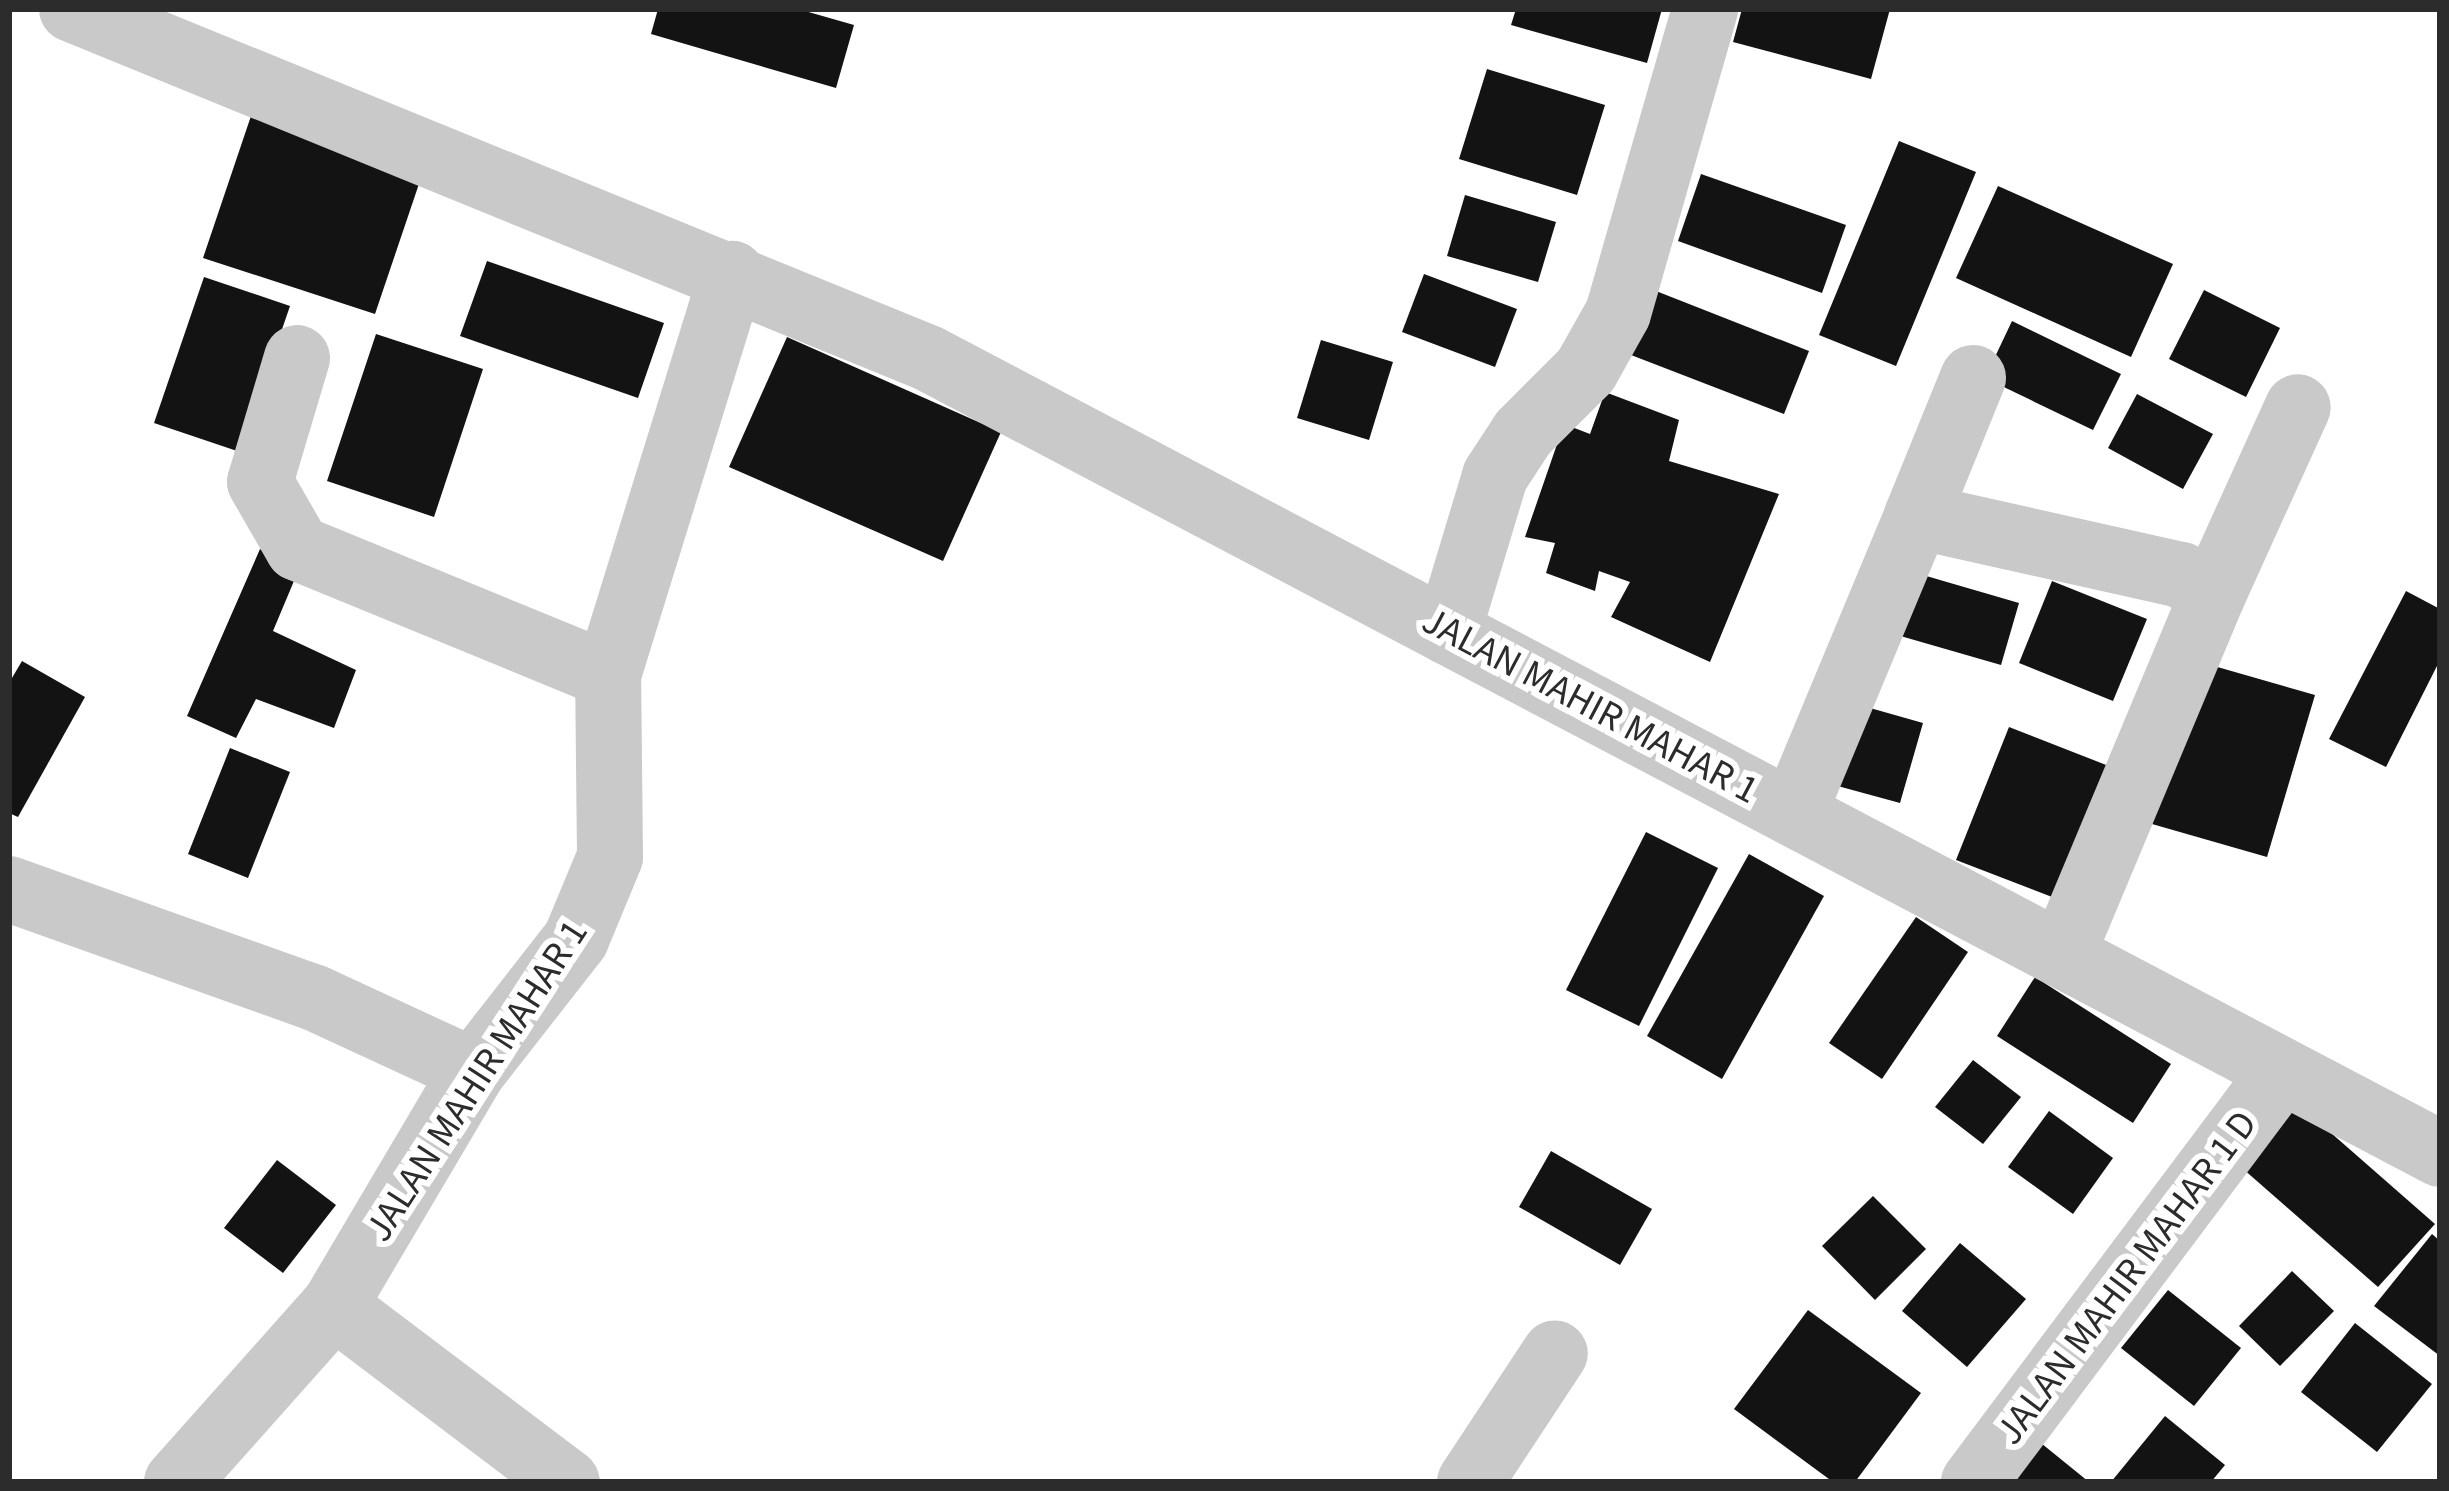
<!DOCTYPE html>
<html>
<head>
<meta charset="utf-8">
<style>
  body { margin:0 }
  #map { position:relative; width:2449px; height:1491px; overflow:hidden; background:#fff; font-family:"Source Sans 3",sans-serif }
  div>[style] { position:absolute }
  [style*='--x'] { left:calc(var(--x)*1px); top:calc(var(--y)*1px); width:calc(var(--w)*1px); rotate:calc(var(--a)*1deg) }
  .building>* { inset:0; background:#131313 }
  .street>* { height:66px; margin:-33px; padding:0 33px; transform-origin:33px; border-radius:33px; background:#c9c9c9 }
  span { translate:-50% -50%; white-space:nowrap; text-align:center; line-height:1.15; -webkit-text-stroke:12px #fff; paint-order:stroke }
  .street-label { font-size:39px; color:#2c2c2c }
  .frame { position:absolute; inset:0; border:12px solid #2c2c2c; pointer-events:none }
</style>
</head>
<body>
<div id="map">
  <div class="building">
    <i style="clip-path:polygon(658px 9px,798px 9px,854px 25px,836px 88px,651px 34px)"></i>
    <i style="clip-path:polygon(1516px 9px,1662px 9px,1647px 63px,1511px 25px)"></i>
    <i style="clip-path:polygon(1742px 9px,1890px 9px,1871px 79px,1733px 42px)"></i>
    <i style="clip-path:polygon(1487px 69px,1605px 105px,1577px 195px,1459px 159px)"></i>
    <i style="clip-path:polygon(252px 113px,424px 169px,375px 314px,203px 258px)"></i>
    <i style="clip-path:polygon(1899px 141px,1976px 172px,1896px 366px,1819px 335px)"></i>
    <i style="clip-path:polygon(1701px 174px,1846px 225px,1822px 293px,1678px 241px)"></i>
    <i style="clip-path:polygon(1998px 186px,2173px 264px,2131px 357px,1956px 278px)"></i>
    <i style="clip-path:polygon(1465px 195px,1556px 222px,1538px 282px,1447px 256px)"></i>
    <i style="clip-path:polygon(487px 261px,664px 323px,638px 398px,460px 336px)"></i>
    <i style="clip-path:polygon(1424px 274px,1517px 309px,1495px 367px,1402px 332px)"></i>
    <i style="clip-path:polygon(204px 277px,290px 306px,240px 452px,154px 423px)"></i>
    <i style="clip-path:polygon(2204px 290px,2280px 328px,2246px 397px,2169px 359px)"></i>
    <i style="clip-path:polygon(1656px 291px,1809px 351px,1784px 414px,1631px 355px)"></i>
    <i style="clip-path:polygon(2012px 321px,2121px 374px,2093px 430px,1985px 378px)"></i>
    <i style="clip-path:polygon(376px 334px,483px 369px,434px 517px,327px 481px)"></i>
    <i style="clip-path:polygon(787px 337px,1001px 432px,943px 561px,729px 467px)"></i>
    <i style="clip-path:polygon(1321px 340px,1393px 362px,1369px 440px,1297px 418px)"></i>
    <i style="clip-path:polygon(1605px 392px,1679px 420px,1669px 461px,1779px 494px,1710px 662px,1611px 617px,1630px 582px,1599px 571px,1595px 591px,1546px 573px,1555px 543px,1525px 537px,1564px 424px,1590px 434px)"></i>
    <i style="clip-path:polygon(2137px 394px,2213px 434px,2183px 489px,2108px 448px)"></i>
    <i style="clip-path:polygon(260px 549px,299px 569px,273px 631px,356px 670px,334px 728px,256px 699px,236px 738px,187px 716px)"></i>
    <i style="clip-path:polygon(1916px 573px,2019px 603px,2001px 665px,1897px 635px)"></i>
    <i style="clip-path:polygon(2052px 581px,2147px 619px,2113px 701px,2019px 663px)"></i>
    <i style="clip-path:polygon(2406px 591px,2440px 609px,2440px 660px,2386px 767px,2329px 739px)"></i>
    <i style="clip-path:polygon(22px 661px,85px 697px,18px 817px,9px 813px,9px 683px)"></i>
    <i style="clip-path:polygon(2200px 662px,2315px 695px,2267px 857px,2152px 824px)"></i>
    <i style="clip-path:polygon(1856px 704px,1923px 723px,1900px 803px,1834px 785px)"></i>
    <i style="clip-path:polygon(2009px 727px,2119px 770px,2065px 902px,1956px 860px)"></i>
    <i style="clip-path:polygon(230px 748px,290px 772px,248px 878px,188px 854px)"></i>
    <i style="clip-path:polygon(1646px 832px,1718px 868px,1639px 1026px,1566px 990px)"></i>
    <i style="clip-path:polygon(1749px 854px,1824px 896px,1722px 1079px,1647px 1036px)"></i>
    <i style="clip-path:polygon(1916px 917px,1968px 952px,1882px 1079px,1829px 1043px)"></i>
    <i style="clip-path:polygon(2035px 977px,2171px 1064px,2133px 1123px,1997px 1036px)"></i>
    <i style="clip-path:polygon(1973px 1060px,2021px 1097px,1983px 1144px,1935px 1107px)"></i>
    <i style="clip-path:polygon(2298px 1104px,2435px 1224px,2378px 1287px,2242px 1168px)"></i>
    <i style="clip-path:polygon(2049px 1111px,2113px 1158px,2073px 1214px,2008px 1167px)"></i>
    <i style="clip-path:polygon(1551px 1151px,1652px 1209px,1620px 1265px,1519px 1207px)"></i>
    <i style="clip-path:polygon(277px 1160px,336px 1205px,283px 1273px,224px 1228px)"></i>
    <i style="clip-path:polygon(1873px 1196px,1926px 1249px,1875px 1300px,1822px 1246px)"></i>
    <i style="clip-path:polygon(2432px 1234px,2440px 1241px,2440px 1356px,2374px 1306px)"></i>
    <i style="clip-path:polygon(1960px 1243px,2026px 1299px,1967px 1367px,1902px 1311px)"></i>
    <i style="clip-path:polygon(2292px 1271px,2334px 1311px,2280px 1366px,2239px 1326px)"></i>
    <i style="clip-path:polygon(2168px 1290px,2241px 1348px,2194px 1406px,2121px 1348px)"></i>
    <i style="clip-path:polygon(1808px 1310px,1921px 1393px,1855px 1482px,1833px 1482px,1734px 1409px)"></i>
    <i style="clip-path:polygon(2355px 1323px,2432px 1384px,2377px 1452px,2301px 1392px)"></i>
    <i style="clip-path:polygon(2165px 1416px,2225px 1465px,2211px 1482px,2111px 1482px)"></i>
    <i style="clip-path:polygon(2025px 1430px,2089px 1482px,2010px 1482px)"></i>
  </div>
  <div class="street">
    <i style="--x:72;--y:9;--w:924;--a:22.18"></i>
    <i style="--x:928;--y:358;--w:1709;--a:27.76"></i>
    <i style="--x:297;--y:358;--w:129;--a:106.6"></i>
    <i style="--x:260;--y:482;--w:76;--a:60.1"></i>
    <i style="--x:298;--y:548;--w:335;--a:22.3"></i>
    <i style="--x:1917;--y:516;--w:149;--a:-67.9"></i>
    <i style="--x:2213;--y:594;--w:205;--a:-65.6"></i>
    <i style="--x:1448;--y:632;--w:163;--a:-73.2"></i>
    <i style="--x:1495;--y:476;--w:51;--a:-56.9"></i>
    <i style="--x:1523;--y:433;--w:89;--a:-45"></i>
    <i style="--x:1586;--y:370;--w:65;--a:-60.7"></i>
    <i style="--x:1618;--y:313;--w:316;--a:-74"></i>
    <i style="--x:1794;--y:812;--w:321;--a:-67.4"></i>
    <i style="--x:1917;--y:516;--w:271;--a:12.6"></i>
    <i style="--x:2181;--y:575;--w:37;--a:31"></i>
    <i style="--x:2213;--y:594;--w:389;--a:112.7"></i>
    <i style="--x:9;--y:889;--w:323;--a:19.6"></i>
    <i style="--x:313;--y:997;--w:176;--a:24.8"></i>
    <i style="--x:334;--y:1306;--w:292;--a:37.1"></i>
    <i style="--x:177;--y:1482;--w:236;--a:-48.3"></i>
    <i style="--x:334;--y:1306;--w:273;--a:-59.4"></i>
    <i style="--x:473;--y:1071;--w:167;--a:-52"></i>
    <i style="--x:576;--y:939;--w:89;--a:-67.5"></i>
    <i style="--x:610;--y:857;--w:182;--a:-90.6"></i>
    <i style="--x:608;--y:675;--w:420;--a:-72.8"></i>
    <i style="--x:1470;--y:1482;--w:154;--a:-56.6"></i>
    <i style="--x:1974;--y:1482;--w:509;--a:-53.15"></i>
  </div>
  <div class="street-label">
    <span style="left:1590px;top:706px;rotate:28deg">JALAN MAHIR MAHAR 1</span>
    <span style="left:477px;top:1081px;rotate:-57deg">JALAN MAHIR MAHAR 1</span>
    <span style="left:2127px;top:1278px;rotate:-53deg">JALAN MAHIR MAHAR 1 D</span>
  </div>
  <div class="frame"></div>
</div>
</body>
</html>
